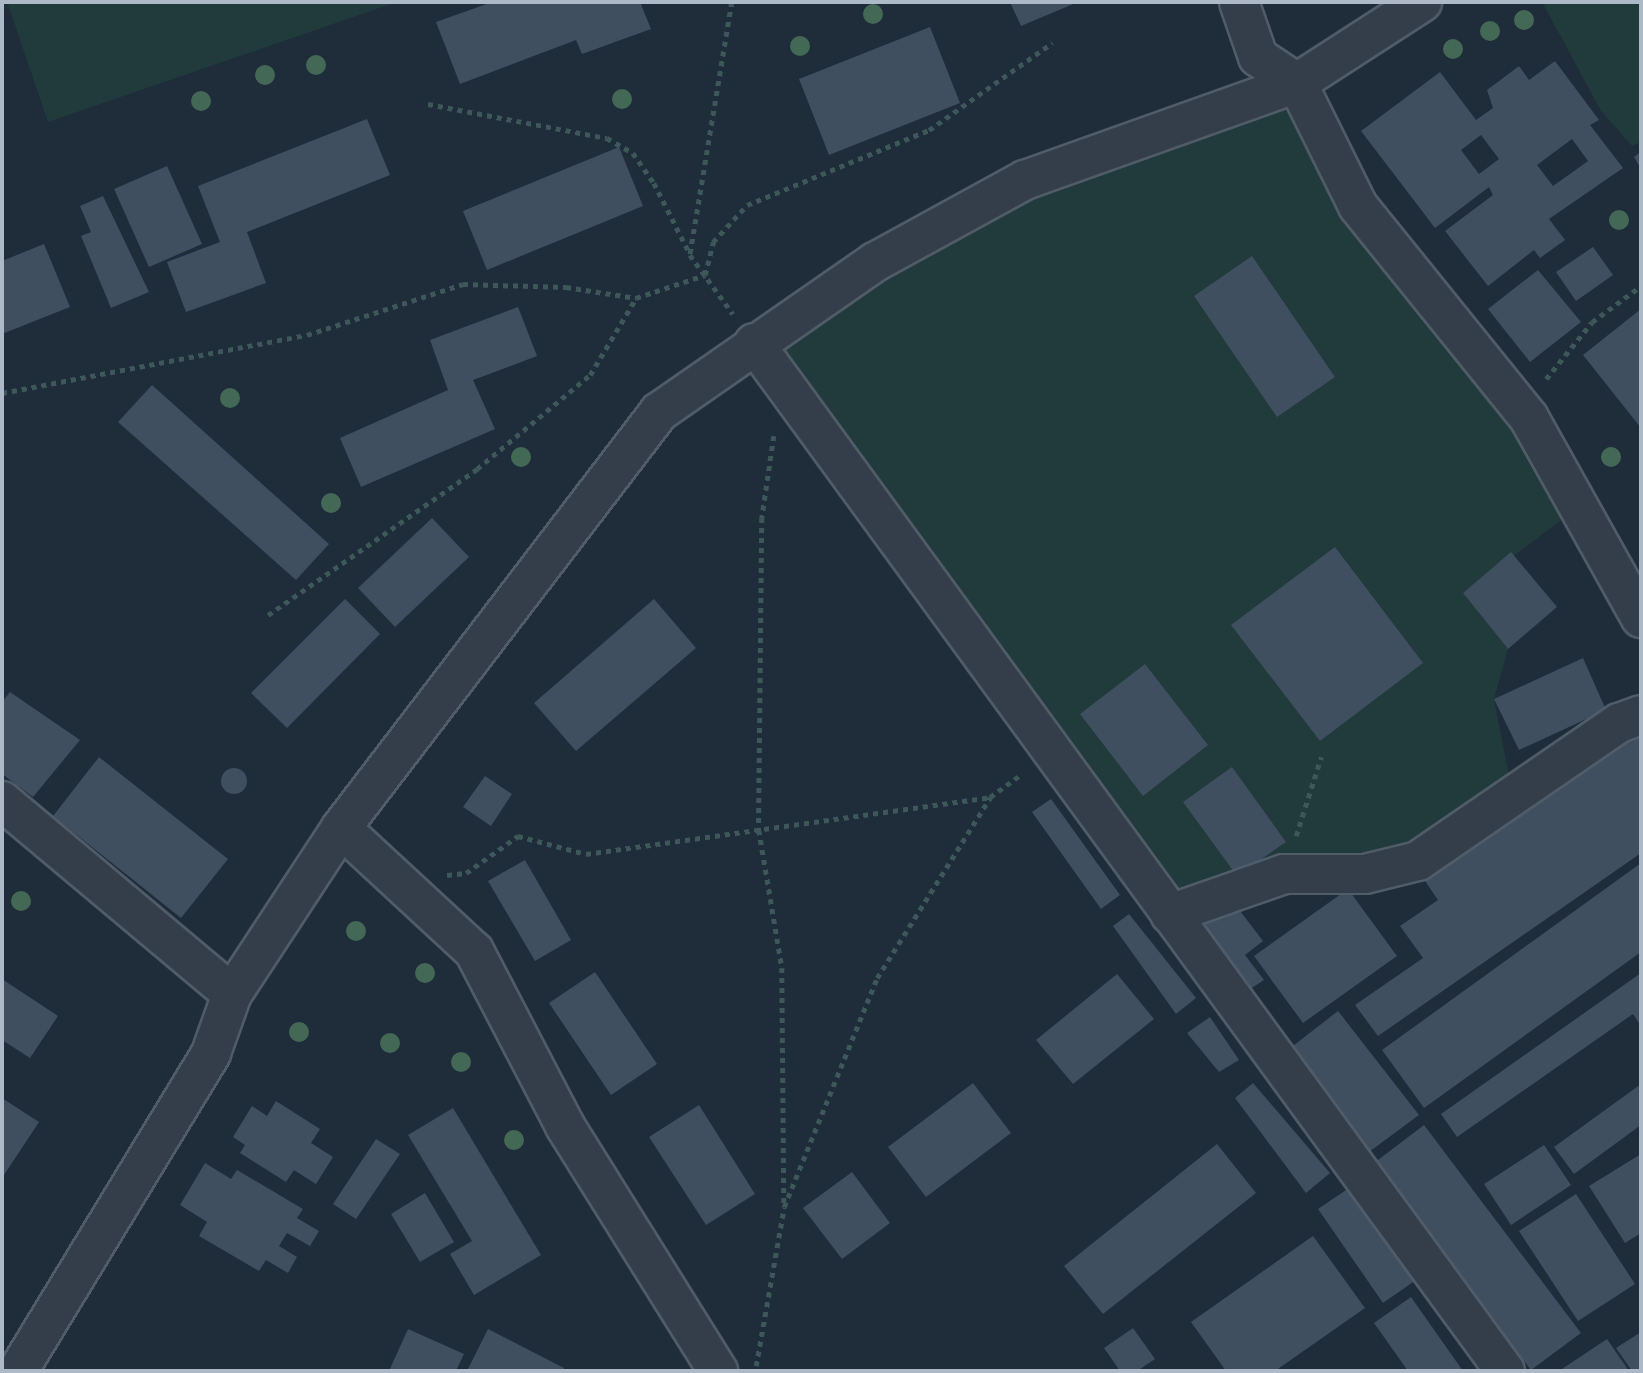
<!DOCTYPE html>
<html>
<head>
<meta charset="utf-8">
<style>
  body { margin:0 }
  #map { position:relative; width:1643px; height:1373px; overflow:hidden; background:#1f2c3a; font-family:"Sofia Sans Condensed",sans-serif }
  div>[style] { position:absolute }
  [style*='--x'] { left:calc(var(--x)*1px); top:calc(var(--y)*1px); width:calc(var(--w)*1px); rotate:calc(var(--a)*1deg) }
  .green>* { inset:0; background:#213a3b }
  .building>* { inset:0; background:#3f4f60 }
  .round { border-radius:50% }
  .path>* { height:4.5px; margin-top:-2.25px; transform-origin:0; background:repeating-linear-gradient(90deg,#3e5759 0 5px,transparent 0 10px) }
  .roads { filter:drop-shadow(2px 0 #505c68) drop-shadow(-2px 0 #505c68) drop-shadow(0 2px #505c68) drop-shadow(0 -2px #505c68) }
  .minor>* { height:38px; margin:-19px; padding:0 19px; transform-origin:19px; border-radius:19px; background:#333e4a }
  .trees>* { width:20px; height:20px; margin:-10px; border-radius:50%; background:#446856 }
  span { translate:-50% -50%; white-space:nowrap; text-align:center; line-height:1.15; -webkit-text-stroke:6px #18232f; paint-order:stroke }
  .frame { position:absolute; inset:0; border:4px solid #adb9c7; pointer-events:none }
</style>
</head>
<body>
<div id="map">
  <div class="green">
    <i style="clip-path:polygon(7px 2px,397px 2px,48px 122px)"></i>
    <i style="clip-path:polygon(1542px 2px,1641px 2px,1641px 142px,1632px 146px,1601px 111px)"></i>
    <i style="clip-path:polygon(1297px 83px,1578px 508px,1463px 593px,1508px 649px,1494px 699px,1514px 801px,1418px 861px,1170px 914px,754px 343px,875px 262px)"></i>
  </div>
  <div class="building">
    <i style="clip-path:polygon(492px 2px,640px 2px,651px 29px,582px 54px,576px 40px,460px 84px,436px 22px)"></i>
    <i style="clip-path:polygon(1010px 2px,1078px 2px,1021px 26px)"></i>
    <i style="clip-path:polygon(930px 27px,960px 103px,829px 155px,799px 79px)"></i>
    <i style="clip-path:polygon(evenodd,1555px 61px,1599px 120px,1590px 125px,1623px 168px,1549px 219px,1565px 240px,1540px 258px,1534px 250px,1488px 286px,1445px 231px,1493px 195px,1489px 187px,1435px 228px,1361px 131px,1440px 72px,1476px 120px,1493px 108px,1487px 90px,1519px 66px,1529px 80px,1555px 61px,1481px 135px,1499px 159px,1479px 174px,1461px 150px,1481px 135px,1555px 61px,1572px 139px,1588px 161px,1553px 186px,1537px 165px,1572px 139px)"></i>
    <i style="clip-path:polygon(367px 119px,390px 175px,247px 232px,266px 283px,186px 312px,167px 262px,220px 242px,198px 186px)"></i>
    <i style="clip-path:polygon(619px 147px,643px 206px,487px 270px,463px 211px)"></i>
    <i style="clip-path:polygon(1641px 152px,1641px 169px,1634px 157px)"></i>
    <i style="clip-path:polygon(167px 166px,202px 244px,149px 267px,114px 189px)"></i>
    <i style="clip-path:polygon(103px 196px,149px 292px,111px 308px,81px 236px,91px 232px,80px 206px)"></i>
    <i style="clip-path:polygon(44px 244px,70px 307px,2px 334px,2px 261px)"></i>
    <i style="clip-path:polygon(1593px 247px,1613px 275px,1576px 301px,1556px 272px)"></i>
    <i style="clip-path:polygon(1252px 256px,1335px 377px,1277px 417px,1194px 296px)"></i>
    <i style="clip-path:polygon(1538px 270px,1581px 322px,1530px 362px,1488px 309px)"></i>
    <i style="clip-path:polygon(518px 307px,537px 356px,473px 380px,495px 429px,361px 487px,340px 438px,448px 390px,430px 340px)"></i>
    <i style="clip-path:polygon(1641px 309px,1641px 428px,1583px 355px)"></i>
    <i style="clip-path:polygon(152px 385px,329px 544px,296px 580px,118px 422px)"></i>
    <i style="clip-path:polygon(432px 518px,469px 557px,395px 627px,358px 588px)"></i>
    <i style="clip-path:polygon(1335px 547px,1423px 663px,1320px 741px,1231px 625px)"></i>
    <i style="clip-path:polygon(1511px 552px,1557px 607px,1508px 649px,1463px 593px)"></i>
    <i style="clip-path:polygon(345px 599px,380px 634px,287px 728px,251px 693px)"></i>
    <i style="clip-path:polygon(654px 599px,696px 648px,576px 751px,534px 703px)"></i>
    <i style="clip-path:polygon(1583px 658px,1606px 710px,1519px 750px,1494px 699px)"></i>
    <i style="clip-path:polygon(1145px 664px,1208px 745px,1143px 796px,1080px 714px)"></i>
    <i style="clip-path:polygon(10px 692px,80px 740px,33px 797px,2px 774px,2px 702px)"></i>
    <i style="clip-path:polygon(1641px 726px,1641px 853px,1378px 1036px,1355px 1005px,1423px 958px,1400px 926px,1438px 900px,1423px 878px)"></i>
    <i style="clip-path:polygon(99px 757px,228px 859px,181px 918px,53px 816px)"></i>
    <i style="clip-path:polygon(1232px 767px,1286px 842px,1237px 876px,1183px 802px)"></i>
    <i class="round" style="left:221px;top:768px;width:26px;height:26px"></i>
    <i style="clip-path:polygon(485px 776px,512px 794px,491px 826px,463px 807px)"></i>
    <i style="clip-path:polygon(1051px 799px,1120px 895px,1101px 909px,1032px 812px)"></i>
    <i style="clip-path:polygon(525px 860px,571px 940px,535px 961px,488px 881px)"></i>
    <i style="clip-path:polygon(1641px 863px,1641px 952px,1424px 1108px,1382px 1050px)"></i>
    <i style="clip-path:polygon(1348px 889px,1397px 956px,1303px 1023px,1254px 956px)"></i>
    <i style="clip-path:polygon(1234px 903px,1263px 941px,1245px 955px,1264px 980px,1247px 991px,1201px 928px)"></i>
    <i style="clip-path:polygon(1129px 914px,1196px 998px,1176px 1014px,1113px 926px)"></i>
    <i style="clip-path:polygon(595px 972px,657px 1064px,611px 1095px,549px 1003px)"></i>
    <i style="clip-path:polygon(1641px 973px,1641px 1026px,1633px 1014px,1457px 1137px,1441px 1114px)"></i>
    <i style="clip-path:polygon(1117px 974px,1154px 1019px,1073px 1084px,1036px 1040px)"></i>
    <i style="clip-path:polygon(2px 979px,58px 1016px,30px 1058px,2px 1040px)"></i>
    <i style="clip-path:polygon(1338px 1011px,1419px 1115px,1369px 1152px,1289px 1049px)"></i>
    <i style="clip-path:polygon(1210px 1017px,1239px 1060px,1219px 1072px,1187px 1033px)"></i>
    <i style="clip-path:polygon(973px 1083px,1011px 1133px,926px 1197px,888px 1147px)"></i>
    <i style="clip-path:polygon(1253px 1083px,1330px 1173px,1306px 1193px,1235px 1098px)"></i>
    <i style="clip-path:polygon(1641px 1084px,1641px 1125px,1574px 1174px,1554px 1147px)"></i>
    <i style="clip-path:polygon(2px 1098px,39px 1122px,2px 1178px)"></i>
    <i style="clip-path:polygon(276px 1101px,320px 1129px,311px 1143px,333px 1157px,316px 1184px,294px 1170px,286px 1182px,240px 1153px,245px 1145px,233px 1137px,252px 1106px,267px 1116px)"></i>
    <i style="clip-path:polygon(699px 1105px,755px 1194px,706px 1225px,649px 1137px)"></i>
    <i style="clip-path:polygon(453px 1108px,541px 1255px,474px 1295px,450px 1254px,472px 1241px,408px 1135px)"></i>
    <i style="clip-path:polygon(1424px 1125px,1581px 1333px,1531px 1370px,1374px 1163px)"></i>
    <i style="clip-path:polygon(376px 1139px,400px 1154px,356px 1219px,333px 1204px)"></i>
    <i style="clip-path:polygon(1217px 1144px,1256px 1193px,1103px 1314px,1064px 1266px)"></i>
    <i style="clip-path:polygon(1544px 1145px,1571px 1185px,1511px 1225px,1484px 1184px)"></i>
    <i style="clip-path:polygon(1641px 1154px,1641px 1233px,1625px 1243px,1589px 1186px)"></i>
    <i style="clip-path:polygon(205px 1163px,231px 1179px,237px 1170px,303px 1209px,297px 1218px,319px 1231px,310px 1246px,287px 1233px,279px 1246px,297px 1257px,288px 1273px,266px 1260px,259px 1271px,199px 1236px,207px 1222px,180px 1205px)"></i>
    <i style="clip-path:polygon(852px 1172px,890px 1223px,842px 1259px,803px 1208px)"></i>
    <i style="clip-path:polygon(1352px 1186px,1416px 1280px,1383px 1303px,1318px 1209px)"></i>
    <i style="clip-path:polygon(425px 1193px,454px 1242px,420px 1262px,391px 1214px)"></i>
    <i style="clip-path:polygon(1576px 1194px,1635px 1284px,1578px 1321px,1519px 1231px)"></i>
    <i style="clip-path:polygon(1313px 1236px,1365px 1308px,1275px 1371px,1226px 1371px,1191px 1322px)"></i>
    <i style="clip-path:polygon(1411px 1297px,1463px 1371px,1408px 1371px,1374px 1323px)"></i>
    <i style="clip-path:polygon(1133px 1328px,1155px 1359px,1137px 1371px,1120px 1371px,1104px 1348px)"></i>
    <i style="clip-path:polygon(408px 1329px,464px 1354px,456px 1371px,389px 1371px)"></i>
    <i style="clip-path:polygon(488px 1329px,564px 1368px,562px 1371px,467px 1371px)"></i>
    <i style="clip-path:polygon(1641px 1332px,1641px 1371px,1632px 1371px,1616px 1348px)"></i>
    <i style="clip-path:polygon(1607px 1339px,1629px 1371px,1559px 1371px)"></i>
  </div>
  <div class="path">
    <i style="--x:732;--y:2;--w:256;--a:99.4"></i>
    <i style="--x:690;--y:255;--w:73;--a:53.9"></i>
    <i style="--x:428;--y:104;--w:182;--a:10.8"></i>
    <i style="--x:607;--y:138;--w:30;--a:30"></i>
    <i style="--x:633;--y:153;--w:37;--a:55"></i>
    <i style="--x:654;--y:183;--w:80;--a:63.1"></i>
    <i style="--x:1546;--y:379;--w:73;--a:-51.1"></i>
    <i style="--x:1592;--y:322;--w:61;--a:-36.3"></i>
    <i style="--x:2;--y:393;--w:310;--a:-10.8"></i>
    <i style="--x:307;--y:335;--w:164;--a:-18.1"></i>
    <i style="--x:463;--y:284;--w:103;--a:1.7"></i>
    <i style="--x:566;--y:287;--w:71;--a:8.9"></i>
    <i style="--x:636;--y:298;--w:73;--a:-18.4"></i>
    <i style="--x:705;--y:275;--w:34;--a:-76"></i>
    <i style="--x:713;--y:242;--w:50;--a:-47.4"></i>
    <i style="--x:747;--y:205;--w:197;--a:-22.4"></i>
    <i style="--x:929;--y:130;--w:151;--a:-35.3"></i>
    <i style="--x:774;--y:436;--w:83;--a:98.3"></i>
    <i style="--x:762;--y:518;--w:312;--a:90.6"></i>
    <i style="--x:759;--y:830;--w:140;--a:80.5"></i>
    <i style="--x:782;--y:968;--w:239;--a:89.5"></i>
    <i style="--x:268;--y:615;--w:255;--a:-34.9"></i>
    <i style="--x:477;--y:469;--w:147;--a:-39.8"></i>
    <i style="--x:590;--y:375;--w:90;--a:-59.1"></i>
    <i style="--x:1296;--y:836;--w:83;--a:-72.4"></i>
    <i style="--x:447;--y:875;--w:19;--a:-6"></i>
    <i style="--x:466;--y:873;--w:64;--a:-35.4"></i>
    <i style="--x:518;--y:836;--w:70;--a:14.8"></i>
    <i style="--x:586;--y:854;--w:408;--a:-8"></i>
    <i style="--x:990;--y:797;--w:39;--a:-36"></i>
    <i style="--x:756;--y:1366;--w:161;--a:-80"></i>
    <i style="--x:784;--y:1207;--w:247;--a:-67.9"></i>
    <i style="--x:877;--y:978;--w:213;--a:-57.9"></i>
  </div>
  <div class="roads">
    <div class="minor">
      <i style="--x:1239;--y:2;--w:58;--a:70.9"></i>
      <i style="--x:1258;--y:57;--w:47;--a:33.7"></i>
      <i style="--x:1297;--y:83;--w:137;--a:63.6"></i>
      <i style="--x:1358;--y:206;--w:272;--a:51.1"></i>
      <i style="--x:1529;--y:418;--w:229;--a:60.8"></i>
      <i style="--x:754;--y:343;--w:1273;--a:53.85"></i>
      <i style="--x:2;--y:801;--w:300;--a:40"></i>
      <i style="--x:341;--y:828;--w:181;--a:42.8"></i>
      <i style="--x:474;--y:951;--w:197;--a:62.5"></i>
      <i style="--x:565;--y:1126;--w:289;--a:58"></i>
      <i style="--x:1170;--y:914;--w:121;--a:-19.3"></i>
      <i style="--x:1284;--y:874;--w:81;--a:0"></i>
      <i style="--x:1365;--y:874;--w:55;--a:-13.8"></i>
      <i style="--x:1418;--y:861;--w:244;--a:-34.5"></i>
      <i style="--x:1619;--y:723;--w:23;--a:-20"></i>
      <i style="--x:18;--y:1371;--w:372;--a:-58.7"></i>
      <i style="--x:211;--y:1053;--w:63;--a:-70.4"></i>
      <i style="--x:232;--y:994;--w:199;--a:-56.7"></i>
      <i style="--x:341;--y:828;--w:524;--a:-52.6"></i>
      <i style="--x:659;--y:412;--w:263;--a:-34.8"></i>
      <i style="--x:875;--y:262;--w:171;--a:-28.7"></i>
      <i style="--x:1025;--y:180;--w:289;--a:-19.6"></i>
      <i style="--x:1297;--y:83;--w:149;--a:-32.9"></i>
    </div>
  </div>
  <div class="trees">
    <i style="left:873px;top:14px"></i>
    <i style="left:1524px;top:20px"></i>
    <i style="left:1490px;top:31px"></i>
    <i style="left:800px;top:46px"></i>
    <i style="left:1453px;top:49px"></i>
    <i style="left:316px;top:65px"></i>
    <i style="left:265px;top:75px"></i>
    <i style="left:622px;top:99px"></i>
    <i style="left:201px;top:101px"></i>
    <i style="left:1619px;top:220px"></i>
    <i style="left:230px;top:398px"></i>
    <i style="left:521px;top:457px"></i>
    <i style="left:1611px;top:457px"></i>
    <i style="left:331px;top:503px"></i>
    <i style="left:21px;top:901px"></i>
    <i style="left:356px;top:931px"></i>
    <i style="left:425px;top:973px"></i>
    <i style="left:299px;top:1032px"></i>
    <i style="left:390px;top:1043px"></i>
    <i style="left:461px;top:1062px"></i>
    <i style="left:514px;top:1140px"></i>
  </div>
  <div class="frame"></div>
</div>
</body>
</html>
